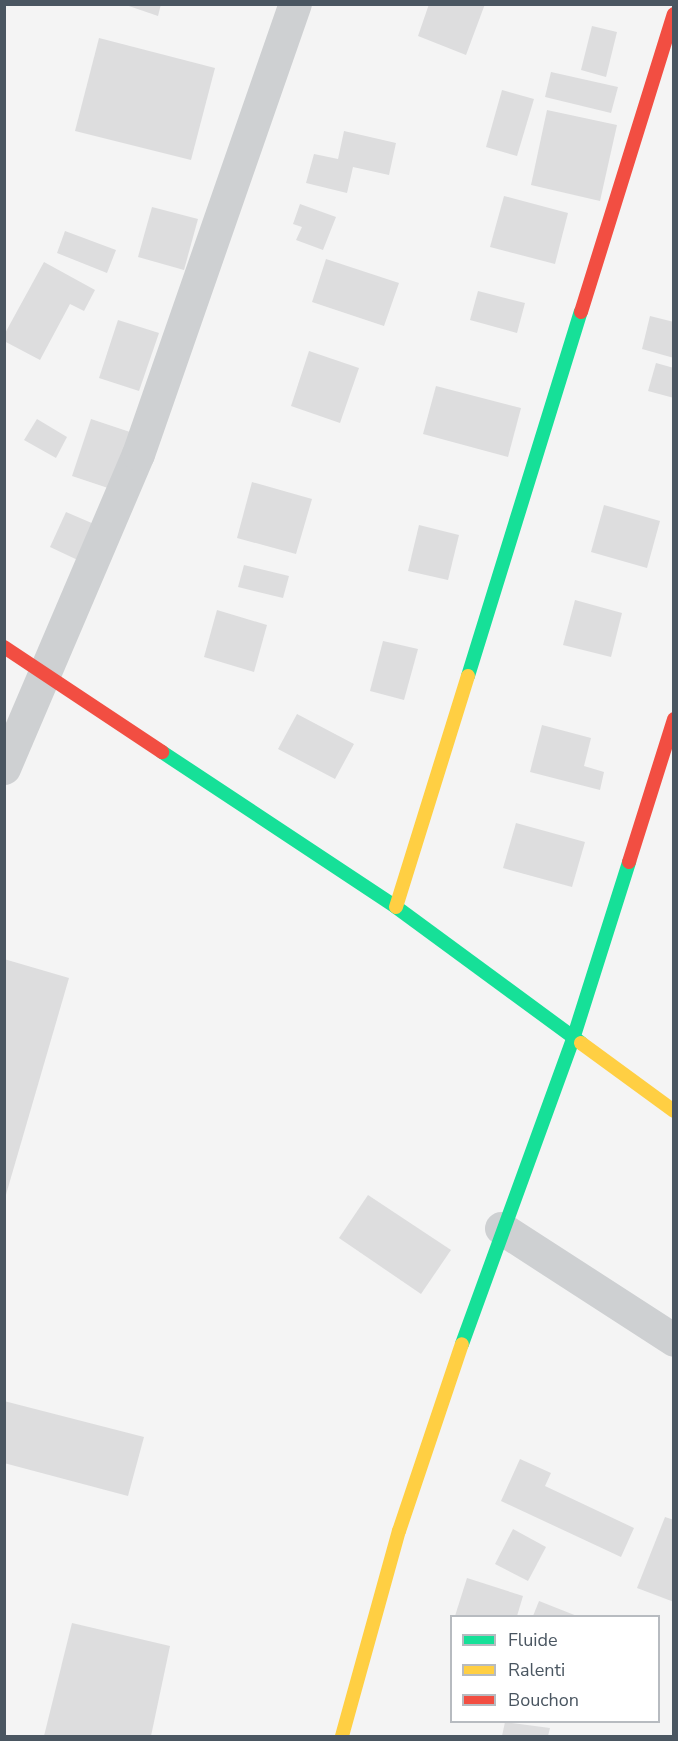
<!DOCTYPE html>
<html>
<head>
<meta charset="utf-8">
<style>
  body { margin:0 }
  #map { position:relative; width:678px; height:1741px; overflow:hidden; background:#f4f4f4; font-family:"Nunito Sans",sans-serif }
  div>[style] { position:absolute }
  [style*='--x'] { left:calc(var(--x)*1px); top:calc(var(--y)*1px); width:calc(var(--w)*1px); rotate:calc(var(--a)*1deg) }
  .building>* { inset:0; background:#ddddde }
  .street>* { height:33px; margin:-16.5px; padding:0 16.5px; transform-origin:16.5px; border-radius:16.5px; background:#ced0d2 }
  .fast>* { height:14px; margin:-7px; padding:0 7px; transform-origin:7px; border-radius:7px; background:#16e098 }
  .slow>* { height:14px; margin:-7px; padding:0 7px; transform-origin:7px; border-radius:7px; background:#ffcf43 }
  .jam>* { height:14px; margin:-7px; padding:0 7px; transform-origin:7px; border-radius:7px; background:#f24e42 }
  span { translate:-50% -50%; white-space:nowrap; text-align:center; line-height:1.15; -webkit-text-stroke:6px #fff; paint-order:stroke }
  .frame { position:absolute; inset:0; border:6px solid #4a5661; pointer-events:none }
  .legend { position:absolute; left:450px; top:1615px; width:210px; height:108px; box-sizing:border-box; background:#fff; border:2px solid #b7bbc0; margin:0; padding:8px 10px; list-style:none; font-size:18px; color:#4a5661 }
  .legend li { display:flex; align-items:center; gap:12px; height:30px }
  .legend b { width:30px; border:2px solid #b7bbc0 }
</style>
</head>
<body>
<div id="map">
  <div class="building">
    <i style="clip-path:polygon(123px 4px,161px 4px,158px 16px)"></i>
    <i style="clip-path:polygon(429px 4px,485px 4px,466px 55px,418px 36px)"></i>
    <i style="clip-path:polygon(592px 26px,617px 32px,606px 77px,581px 70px)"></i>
    <i style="clip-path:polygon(99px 38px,215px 68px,191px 160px,75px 131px)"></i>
    <i style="clip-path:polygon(551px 72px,618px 87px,611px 113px,545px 97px)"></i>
    <i style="clip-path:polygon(502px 90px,534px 99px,517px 156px,486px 147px)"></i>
    <i style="clip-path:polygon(547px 110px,617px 125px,600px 201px,531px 185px)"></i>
    <i style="clip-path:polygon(344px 131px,396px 143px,389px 175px,353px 167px,347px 193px,306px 183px,314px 154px,338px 159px)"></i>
    <i style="clip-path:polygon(504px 196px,568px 213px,555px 264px,490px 247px)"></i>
    <i style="clip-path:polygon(300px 204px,336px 217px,323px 250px,296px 240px,302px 227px,293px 224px)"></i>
    <i style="clip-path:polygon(152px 207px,198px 219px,184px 270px,138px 257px)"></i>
    <i style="clip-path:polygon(65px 231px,116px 250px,107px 273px,57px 253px)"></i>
    <i style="clip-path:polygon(326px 259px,399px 283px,384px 326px,312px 302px)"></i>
    <i style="clip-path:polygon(44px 262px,95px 290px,84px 311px,70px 304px,40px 360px,4px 341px,4px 335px)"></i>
    <i style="clip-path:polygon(478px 291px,525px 303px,517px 333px,470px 320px)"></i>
    <i style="clip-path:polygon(650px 316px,674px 322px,674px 358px,642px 349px)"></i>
    <i style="clip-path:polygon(118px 320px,159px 333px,139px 391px,99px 378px)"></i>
    <i style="clip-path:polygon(309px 351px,359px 368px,340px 423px,291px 406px)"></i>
    <i style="clip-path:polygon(656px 363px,674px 368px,674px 398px,648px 391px)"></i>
    <i style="clip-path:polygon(436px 386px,521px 408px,508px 457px,423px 434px)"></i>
    <i style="clip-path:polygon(37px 419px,67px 437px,56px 458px,24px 440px)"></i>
    <i style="clip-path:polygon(91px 419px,130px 432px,111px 489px,72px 476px)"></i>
    <i style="clip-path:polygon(252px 482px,312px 499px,296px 554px,237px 538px)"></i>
    <i style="clip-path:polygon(604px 505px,660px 521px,647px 568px,591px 552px)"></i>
    <i style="clip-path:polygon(66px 512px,101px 527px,84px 563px,50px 547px)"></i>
    <i style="clip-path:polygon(419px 525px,459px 535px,448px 580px,408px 571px)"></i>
    <i style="clip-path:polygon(244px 565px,289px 576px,283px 598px,238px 587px)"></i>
    <i style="clip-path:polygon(575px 600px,622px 613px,611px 657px,563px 645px)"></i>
    <i style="clip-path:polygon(217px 610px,267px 625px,254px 672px,204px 657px)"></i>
    <i style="clip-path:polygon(383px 641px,418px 649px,404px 700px,370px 691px)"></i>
    <i style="clip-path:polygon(297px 714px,354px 744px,335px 779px,278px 749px)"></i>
    <i style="clip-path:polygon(542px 725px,591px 738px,584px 766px,604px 772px,600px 790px,530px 772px)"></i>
    <i style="clip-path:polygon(516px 823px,585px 842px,572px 887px,503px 868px)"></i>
    <i style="clip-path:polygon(4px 959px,69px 978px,5px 1198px,4px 1198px)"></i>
    <i style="clip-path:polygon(368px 1195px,451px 1250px,421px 1294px,339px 1238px)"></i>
    <i style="clip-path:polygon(4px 1401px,144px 1437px,128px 1496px,4px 1463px)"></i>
    <i style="clip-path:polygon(520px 1459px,551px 1473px,545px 1486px,634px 1528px,621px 1557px,501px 1501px)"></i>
    <i style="clip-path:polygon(665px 1517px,674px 1520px,674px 1602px,637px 1588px)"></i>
    <i style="clip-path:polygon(513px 1529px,546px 1547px,528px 1581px,495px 1564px)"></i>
    <i style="clip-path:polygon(467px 1578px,523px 1596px,517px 1616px,455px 1616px)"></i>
    <i style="clip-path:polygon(539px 1601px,577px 1616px,533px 1616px)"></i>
    <i style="clip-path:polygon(72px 1623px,170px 1646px,151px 1736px,44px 1736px)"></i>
    <i style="clip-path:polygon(505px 1722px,550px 1728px,548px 1736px,502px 1736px)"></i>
  </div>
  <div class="street">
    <i style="--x:4;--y:768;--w:341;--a:-66.9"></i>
    <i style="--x:138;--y:454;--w:477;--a:-70.8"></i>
    <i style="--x:501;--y:1228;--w:206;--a:32.9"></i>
  </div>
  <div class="fast">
    <i style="--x:468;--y:676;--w:381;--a:-72.8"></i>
    <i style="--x:162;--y:752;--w:281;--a:33.5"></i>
    <i style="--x:396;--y:907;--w:230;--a:36.3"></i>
    <i style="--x:462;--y:1344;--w:325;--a:-70"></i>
    <i style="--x:573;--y:1039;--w:186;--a:-72.4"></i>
  </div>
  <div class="slow">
    <i style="--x:396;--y:907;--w:242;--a:-72.7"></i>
    <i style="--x:581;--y:1043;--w:115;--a:36.2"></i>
    <i style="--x:342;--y:1736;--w:213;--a:-74.5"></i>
    <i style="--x:399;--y:1531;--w:197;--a:-71.4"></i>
  </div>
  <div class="jam">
    <i style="--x:581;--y:312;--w:312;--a:-72.7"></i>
    <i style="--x:4;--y:647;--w:190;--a:33.6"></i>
    <i style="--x:629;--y:862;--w:150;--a:-72.5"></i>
  </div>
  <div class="frame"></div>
  <ul class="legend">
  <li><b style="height:8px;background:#16e098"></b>Fluide</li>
  <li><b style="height:8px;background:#ffcf43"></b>Ralenti</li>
  <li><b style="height:8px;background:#f24e42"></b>Bouchon</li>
  </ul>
</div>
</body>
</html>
